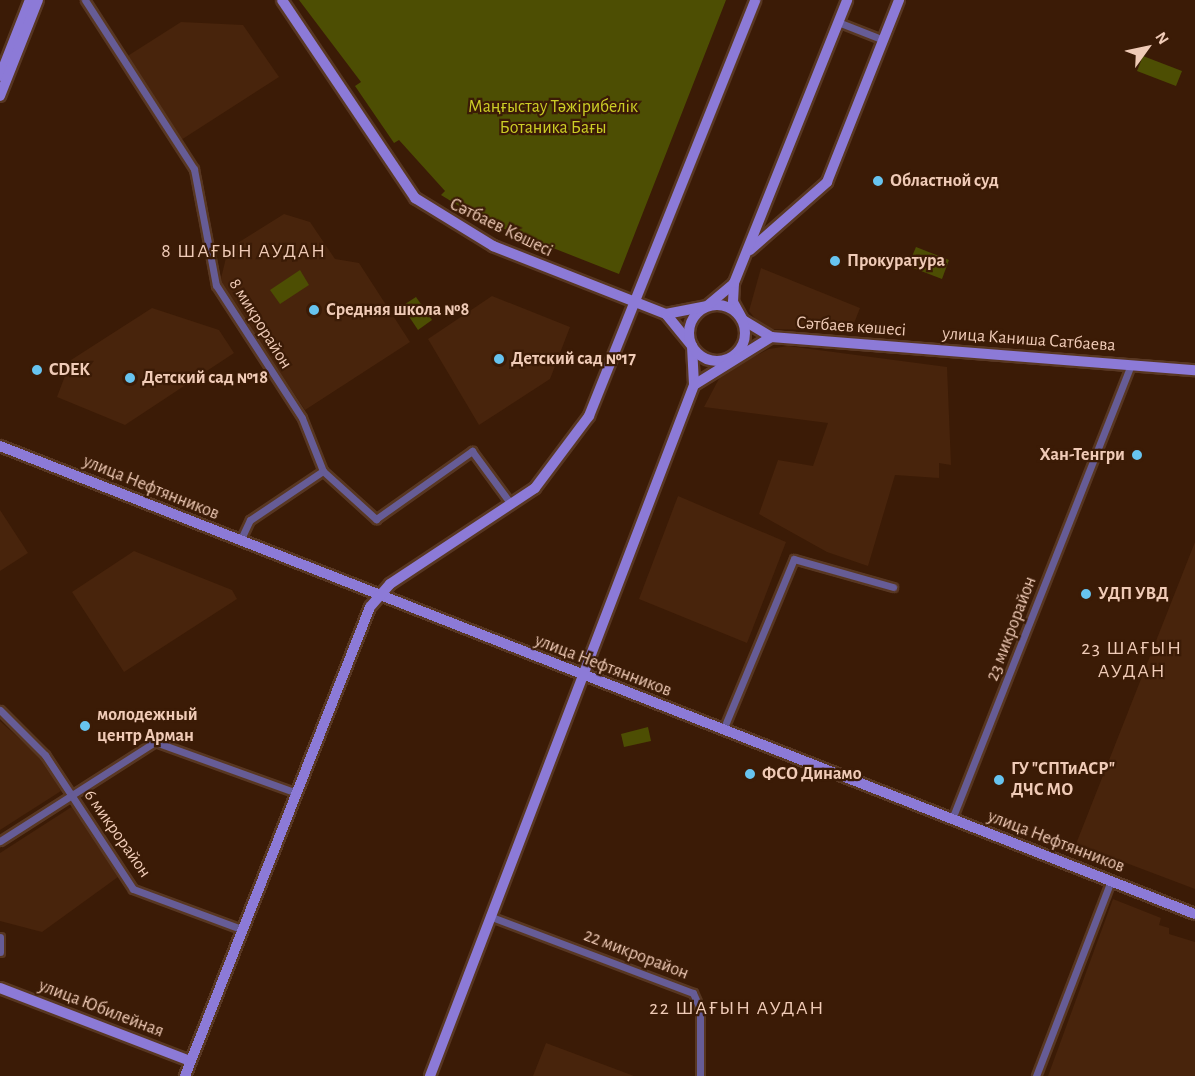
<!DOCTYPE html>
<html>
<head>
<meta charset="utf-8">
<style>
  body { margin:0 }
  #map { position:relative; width:1195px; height:1076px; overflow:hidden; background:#3b1b06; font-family:"Alegreya Sans",sans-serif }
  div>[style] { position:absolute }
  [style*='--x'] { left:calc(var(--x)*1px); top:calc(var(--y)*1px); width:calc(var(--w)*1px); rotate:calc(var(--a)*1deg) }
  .built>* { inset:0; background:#48240c }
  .green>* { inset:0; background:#4d4e03 }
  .roads { filter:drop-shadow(2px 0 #583722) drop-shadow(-2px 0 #583722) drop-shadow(0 2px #583722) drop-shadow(0 -2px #583722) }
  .street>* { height:7px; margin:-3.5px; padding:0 3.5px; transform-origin:3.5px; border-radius:3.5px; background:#665c96 }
  .secondary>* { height:10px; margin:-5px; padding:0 5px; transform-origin:5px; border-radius:5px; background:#8c7ad7 }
  .secondary>.ring { margin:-5px; padding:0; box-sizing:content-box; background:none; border:10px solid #8c7ad7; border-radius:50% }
  .dots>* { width:16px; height:16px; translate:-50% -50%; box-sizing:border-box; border:3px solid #3b1b06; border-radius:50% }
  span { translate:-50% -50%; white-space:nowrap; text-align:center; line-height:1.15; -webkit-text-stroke:4.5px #3b1b06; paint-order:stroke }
  .park-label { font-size:18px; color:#ccce26 }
  .poi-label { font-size:18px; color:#f0cbb7; font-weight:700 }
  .left { translate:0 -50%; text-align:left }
  .right { translate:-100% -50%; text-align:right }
  .street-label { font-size:18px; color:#f0cbb7 }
  .neighbourhood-label { font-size:20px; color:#f0cbb7; letter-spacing:1.5px }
  .north { position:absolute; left:1117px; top:18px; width:60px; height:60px; -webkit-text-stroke:4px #3b1b06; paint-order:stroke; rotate:57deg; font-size:16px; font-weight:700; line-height:24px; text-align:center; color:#f0cbb7 }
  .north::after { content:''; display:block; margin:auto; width:21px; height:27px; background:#f0cbb7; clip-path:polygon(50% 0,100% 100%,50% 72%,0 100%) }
</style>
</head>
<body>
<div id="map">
  <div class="built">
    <i style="clip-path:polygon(181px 22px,243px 25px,279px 77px,181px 140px,126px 57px)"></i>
    <i style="clip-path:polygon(284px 214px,310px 222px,335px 259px,359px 263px,410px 342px,305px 410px,220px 283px,228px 249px)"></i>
    <i style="clip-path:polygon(761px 268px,860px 308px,851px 331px,771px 329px,757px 321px,749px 311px)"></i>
    <i style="clip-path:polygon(492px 296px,570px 327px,550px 379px,479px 425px,428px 339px)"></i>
    <i style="clip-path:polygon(152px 308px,219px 330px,234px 353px,125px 425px,57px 397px,71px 360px)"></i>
    <i style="clip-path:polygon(788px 346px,947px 367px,951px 465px,939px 463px,939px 478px,895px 475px,868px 566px,827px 552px,759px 514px,778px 460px,813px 466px,828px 423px,704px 407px,722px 373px,769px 349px)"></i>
    <i style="clip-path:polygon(678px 496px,786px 542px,747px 643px,639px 599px)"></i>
    <i style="clip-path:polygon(0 510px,28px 553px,0 571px)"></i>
    <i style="clip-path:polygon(1195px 542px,1195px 889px,1076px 844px)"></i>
    <i style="clip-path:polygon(134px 551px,232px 590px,237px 599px,124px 672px,72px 592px)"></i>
    <i style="clip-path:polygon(0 721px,43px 760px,61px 791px,0 830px)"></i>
    <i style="clip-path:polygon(73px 806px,118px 877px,42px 932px,0 921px,0 853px)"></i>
    <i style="clip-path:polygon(1113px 899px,1161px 918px,1159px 925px,1169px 928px,1169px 934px,1195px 942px,1195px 1076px,1048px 1076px)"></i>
    <i style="clip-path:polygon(546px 1043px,634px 1076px,533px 1076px)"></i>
  </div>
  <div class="green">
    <i style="clip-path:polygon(299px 0,726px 0,619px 274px,482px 220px,441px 195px,445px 191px,399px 140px,394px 143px,355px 86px,361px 82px)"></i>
    <i style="clip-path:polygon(1143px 56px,1182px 71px,1176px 86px,1137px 71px)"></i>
    <i style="clip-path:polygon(916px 247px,949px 260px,942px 279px,908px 266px)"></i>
    <i style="clip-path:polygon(300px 270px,309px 285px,280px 304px,270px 290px)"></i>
    <i style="clip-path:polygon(416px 297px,432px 320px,418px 330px,402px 306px)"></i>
    <i style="clip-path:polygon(648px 727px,651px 741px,624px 747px,621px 734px)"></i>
  </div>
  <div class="roads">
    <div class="street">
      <i style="--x:85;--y:0;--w:201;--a:57.2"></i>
      <i style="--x:194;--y:169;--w:118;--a:79.3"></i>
      <i style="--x:216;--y:285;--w:158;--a:57.1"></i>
      <i style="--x:302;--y:418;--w:57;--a:68.4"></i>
      <i style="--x:838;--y:22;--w:49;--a:21.4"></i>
      <i style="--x:240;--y:541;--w:23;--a:-65"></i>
      <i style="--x:250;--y:520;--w:88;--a:-33.9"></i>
      <i style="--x:323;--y:471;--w:72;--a:42.2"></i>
      <i style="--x:376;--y:519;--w:118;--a:-35.3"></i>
      <i style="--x:472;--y:451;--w:66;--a:53.7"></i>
      <i style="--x:0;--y:710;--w:64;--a:45"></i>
      <i style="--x:45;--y:755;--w:160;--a:56.7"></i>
      <i style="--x:133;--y:889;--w:115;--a:20.3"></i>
      <i style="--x:723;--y:730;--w:185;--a:-67.5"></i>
      <i style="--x:794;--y:559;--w:103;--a:15.8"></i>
      <i style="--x:952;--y:819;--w:488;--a:-68.5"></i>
      <i style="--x:0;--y:841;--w:184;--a:-32.6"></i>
      <i style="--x:155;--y:742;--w:148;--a:19.8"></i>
      <i style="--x:489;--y:916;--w:218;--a:20.7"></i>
      <i style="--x:693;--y:993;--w:17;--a:66"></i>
      <i style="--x:700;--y:1009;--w:67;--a:90"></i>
      <i style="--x:0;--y:937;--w:15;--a:90"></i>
      <i style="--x:1036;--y:1076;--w:209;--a:-69"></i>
    </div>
    <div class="secondary">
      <i style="--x:282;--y:0;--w:239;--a:56.1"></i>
      <i style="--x:415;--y:198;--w:92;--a:31.6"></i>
      <i style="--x:493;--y:246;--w:186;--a:21.5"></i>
      <i style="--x:666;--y:314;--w:41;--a:50.9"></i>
      <i style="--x:692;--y:346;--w:39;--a:87"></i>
      <i style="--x:694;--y:385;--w:740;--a:110.91"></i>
      <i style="--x:0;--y:76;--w:82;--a:-68.5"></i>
      <i style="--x:0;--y:96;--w:103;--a:-68.4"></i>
      <i style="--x:750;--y:250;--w:103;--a:-41.4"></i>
      <i style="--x:827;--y:182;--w:196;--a:-68.4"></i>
      <i style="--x:734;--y:283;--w:19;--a:93"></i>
      <i style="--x:733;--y:302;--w:21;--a:61"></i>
      <i style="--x:743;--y:320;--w:33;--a:31"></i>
      <i style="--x:771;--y:337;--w:425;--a:4.5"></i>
      <i class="ring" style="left:689px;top:305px;width:46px;height:46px"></i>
      <i style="--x:666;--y:314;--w:42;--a:-11"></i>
      <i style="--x:707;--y:306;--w:35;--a:-40"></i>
      <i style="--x:734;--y:283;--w:305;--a:-68.2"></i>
      <i style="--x:694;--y:385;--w:91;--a:-31.9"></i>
      <i style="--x:0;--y:446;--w:1283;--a:21.39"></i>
      <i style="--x:0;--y:988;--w:204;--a:21"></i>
      <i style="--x:185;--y:1076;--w:504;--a:-68.47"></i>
      <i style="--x:370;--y:607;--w:30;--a:-49"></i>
      <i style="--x:390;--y:584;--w:174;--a:-33.5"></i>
      <i style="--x:535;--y:488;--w:90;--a:-53.1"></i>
      <i style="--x:589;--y:416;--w:448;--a:-68.2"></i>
    </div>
  </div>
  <div class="dots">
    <i style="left:878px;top:181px;background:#67c4f0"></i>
    <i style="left:835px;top:261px;background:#67c4f0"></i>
    <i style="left:314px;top:310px;background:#67c4f0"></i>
    <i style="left:499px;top:359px;background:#67c4f0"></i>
    <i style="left:37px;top:370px;background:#67c4f0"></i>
    <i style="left:130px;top:378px;background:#67c4f0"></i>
    <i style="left:1137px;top:455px;background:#67c4f0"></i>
    <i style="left:1086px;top:594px;background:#67c4f0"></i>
    <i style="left:85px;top:726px;background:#67c4f0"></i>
    <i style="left:750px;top:774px;background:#67c4f0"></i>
    <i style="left:999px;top:780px;background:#67c4f0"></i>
  </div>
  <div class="park-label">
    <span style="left:553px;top:118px">Маңғыстау Тәжірибелік<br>Ботаника Бағы</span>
  </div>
  <div class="poi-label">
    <span class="left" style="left:890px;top:181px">Областной суд</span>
    <span class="left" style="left:847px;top:261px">Прокуратура</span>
    <span class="left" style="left:326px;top:310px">Средняя школа №8</span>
    <span class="left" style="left:511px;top:359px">Детский сад №17</span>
    <span class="left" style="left:49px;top:370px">CDEK</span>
    <span class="left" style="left:142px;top:378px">Детский сад №18</span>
    <span class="right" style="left:1125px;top:455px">Хан-Тенгри</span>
    <span class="left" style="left:1098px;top:594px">УДП УВД</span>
    <span class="left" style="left:97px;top:726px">молодежный<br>центр Арман</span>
    <span class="left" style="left:1011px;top:780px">ГУ "СПТиАСР"<br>ДЧС МО</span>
    <span class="left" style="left:762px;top:774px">ФСО Динамо</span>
  </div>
  <div class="street-label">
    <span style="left:501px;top:228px;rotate:26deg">Сәтбаев Көшесі</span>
    <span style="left:260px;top:324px;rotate:58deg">8 микрорайон</span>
    <span style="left:851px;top:327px;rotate:4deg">Сәтбаев көшесі</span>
    <span style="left:1029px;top:340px;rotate:4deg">улица Каниша Сатбаева</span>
    <span style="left:151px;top:488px;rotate:22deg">улица Нефтянников</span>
    <span style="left:1012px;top:629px;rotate:-69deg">23 микрорайон</span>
    <span style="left:603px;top:666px;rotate:21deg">улица Нефтянников</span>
    <span style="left:117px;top:834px;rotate:55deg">6 микрорайон</span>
    <span style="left:1056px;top:842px;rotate:21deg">улица Нефтянников</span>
    <span style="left:636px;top:955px;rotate:21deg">22 микрорайон</span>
    <span style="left:101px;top:1009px;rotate:21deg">улица Юбилейная</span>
  </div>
  <div class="neighbourhood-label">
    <span style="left:244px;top:251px">8 ШАҒЫН АУДАН</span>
    <span style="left:1132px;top:660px">23 ШАҒЫН<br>АУДАН</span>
    <span style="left:737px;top:1008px">22 ШАҒЫН АУДАН</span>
  </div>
  <div class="north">N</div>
</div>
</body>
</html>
